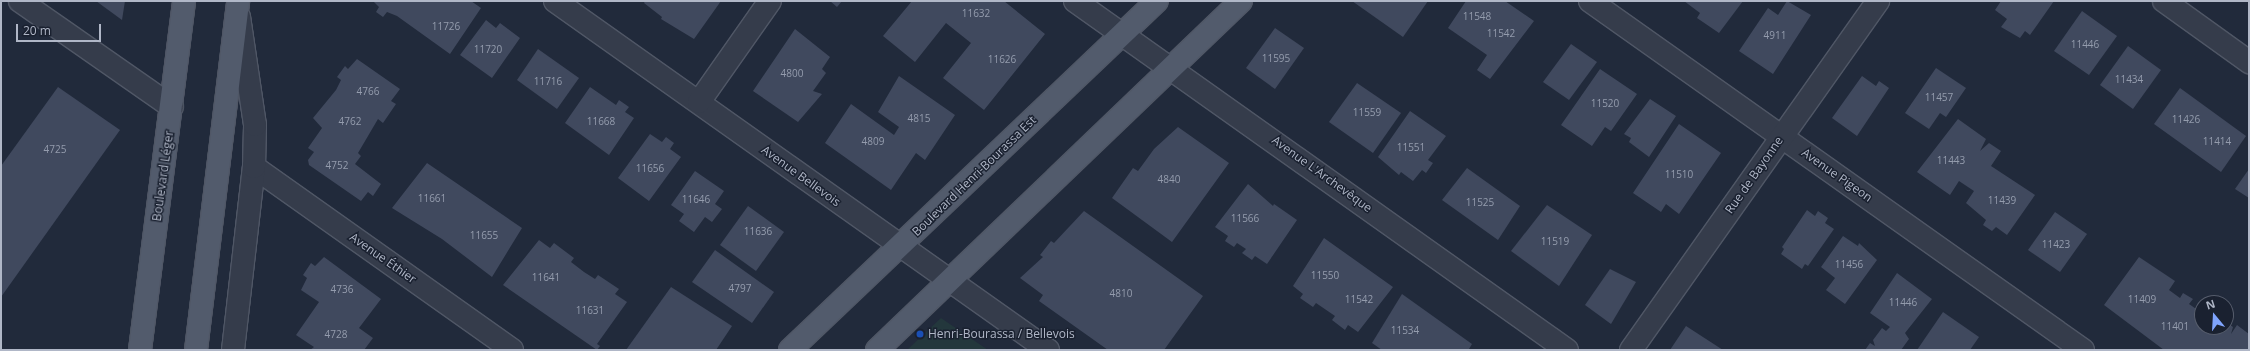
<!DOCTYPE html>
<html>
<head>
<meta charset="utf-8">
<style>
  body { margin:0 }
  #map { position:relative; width:2250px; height:351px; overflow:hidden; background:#212a3b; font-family:"Open Sans",sans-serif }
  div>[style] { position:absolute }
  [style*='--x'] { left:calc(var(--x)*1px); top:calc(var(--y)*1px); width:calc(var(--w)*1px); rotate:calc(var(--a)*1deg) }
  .green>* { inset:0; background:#23373c }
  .building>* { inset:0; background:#40495e }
  .roads { filter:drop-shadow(1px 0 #505766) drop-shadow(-1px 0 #505766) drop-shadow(0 1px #505766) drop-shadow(0 -1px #505766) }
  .minor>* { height:22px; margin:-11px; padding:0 11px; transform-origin:11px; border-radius:11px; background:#353c4b }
  .major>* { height:22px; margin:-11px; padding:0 11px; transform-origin:11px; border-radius:11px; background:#525b6c }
  .dots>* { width:11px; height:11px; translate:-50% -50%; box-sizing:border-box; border:2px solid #1a2130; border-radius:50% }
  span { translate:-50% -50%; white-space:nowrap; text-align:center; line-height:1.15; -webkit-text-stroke:3px #1a2130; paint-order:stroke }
  .number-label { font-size:10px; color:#949cad }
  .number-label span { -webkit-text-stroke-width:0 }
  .street-label { font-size:12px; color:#b0b7c7 }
  .poi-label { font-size:12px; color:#b0b7c7 }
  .left { translate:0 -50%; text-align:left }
  .frame { position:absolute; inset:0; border:2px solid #b0b7c7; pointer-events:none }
  .north { position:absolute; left:2194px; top:295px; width:40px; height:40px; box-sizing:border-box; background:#1a2130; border:1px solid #565d6c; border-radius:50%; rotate:342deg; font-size:11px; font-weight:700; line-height:16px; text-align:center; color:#b0b7c7 }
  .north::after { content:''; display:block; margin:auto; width:14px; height:18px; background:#7fa4fd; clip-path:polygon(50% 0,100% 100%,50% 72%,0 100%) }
  .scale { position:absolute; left:16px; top:24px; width:85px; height:18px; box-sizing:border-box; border:2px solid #b0b7c7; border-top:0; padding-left:5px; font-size:12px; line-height:14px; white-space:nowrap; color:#b0b7c7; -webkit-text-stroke:3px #1a2130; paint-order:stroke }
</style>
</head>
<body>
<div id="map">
  <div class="green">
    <i style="clip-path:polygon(941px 318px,988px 350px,907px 350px)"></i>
  </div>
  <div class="building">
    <i style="clip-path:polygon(96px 1px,125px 1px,122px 20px)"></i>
    <i style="clip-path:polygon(373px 1px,471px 1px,481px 8px,450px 54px,397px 16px,387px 12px,383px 17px,376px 12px,379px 7px)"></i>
    <i style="clip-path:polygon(645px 1px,721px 1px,694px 39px,661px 19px,662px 17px,644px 3px)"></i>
    <i style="clip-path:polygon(830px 1px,842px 1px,837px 7px)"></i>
    <i style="clip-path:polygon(912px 1px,1004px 1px,1045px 34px,984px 110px,943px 78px,971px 43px,946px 23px,915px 62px,883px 36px)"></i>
    <i style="clip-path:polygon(1352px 1px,1428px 1px,1403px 37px)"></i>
    <i style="clip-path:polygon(1466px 1px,1505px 1px,1534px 21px,1490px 79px,1477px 70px,1487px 55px,1448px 28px)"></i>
    <i style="clip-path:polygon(1684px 1px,1743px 1px,1719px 33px,1697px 18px,1700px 13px)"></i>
    <i style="clip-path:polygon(1787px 1px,1811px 15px,1773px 74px,1739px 51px,1768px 8px,1778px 15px)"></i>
    <i style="clip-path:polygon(2001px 1px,2054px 1px,2030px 35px,2025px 31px,2020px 38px,2001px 27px,2007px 19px,1995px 10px)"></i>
    <i style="clip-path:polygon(2082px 11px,2117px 36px,2089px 75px,2054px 51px)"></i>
    <i style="clip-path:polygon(486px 20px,496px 28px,500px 23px,520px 38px,492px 78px,460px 55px)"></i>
    <i style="clip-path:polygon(1275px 28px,1304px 48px,1275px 89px,1246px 68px)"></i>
    <i style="clip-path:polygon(795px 29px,830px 57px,822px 69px,826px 73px,813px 91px,822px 94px,798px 122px,753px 91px)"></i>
    <i style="clip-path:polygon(1571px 44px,1597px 62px,1569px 100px,1543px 82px)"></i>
    <i style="clip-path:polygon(2128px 46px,2161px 70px,2133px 109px,2100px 85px)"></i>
    <i style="clip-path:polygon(538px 49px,579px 78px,557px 109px,517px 80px)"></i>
    <i style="clip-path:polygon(357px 59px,400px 89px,391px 101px,396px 104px,383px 123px,378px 119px,358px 153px,361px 156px,355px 164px,381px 184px,373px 196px,368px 192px,361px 201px,309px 165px,308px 160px,314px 152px,308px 148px,322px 128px,313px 118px,336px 90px,341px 80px,337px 77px,345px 66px,348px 69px)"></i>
    <i style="clip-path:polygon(1936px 68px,1966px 88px,1946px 117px,1940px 113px,1929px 129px,1905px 113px)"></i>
    <i style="clip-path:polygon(1600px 69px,1637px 94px,1611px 131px,1605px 127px,1592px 146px,1561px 125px)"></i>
    <i style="clip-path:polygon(899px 76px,955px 115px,925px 160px,916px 153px,891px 190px,825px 143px,851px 104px,894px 135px,899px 127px,878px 112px)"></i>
    <i style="clip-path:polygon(1862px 76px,1876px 86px,1879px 81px,1889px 88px,1857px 136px,1832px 118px)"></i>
    <i style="clip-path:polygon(1357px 83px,1401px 113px,1373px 153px,1329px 122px)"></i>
    <i style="clip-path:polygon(58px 87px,120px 130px,1px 297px,1px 166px)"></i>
    <i style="clip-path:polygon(590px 87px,616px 105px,619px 100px,629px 107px,625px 112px,634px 118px,609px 155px,565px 123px)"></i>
    <i style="clip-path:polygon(2180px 88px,2246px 136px,2221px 172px,2154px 124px)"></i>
    <i style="clip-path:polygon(1650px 99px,1676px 116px,1649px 157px,1629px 142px,1631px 138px,1624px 134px)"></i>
    <i style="clip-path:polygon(1410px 111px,1446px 136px,1428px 160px,1433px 163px,1426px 173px,1422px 170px,1413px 181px,1401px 172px,1399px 175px,1378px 157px)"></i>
    <i style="clip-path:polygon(1958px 119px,1986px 139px,1980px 151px,1989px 143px,2001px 151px,1991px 166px,2035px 195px,2007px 235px,1996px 227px,1992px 231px,1983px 225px,1986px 220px,1966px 203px,1974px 191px,1959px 181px,1950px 195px,1917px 172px)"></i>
    <i style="clip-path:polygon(1679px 124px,1721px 153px,1679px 214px,1666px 204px,1661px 212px,1633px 193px)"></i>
    <i style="clip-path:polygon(1178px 127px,1229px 163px,1172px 242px,1112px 198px,1133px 168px,1138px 171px,1154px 149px)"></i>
    <i style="clip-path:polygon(650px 134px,662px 142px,666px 137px,674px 143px,670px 149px,681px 157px,649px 201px,618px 178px)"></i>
    <i style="clip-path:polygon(427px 163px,522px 228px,492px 277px,442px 239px,392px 208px)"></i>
    <i style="clip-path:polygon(1467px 168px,1520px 206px,1498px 240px,1442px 200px)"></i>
    <i style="clip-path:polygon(2249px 169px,2249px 198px,2235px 189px)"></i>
    <i style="clip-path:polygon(695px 171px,724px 191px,715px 204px,722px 209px,712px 222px,705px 217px,694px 232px,679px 221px,684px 214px,671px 205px)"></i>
    <i style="clip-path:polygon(1248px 184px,1273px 206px,1274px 204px,1297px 220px,1267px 264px,1255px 256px,1252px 260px,1242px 253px,1246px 249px,1237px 243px,1234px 247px,1225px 241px,1228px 236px,1215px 227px)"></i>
    <i style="clip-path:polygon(1547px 205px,1592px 235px,1559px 286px,1511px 251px)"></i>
    <i style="clip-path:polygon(748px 206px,784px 232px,756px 271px,720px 245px)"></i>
    <i style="clip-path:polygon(1807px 210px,1815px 216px,1818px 211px,1828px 218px,1825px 223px,1834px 229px,1808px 266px,1805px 264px,1802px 269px,1781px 254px,1784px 249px,1782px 247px)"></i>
    <i style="clip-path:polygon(1084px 211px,1203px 296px,1164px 350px,1108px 350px,1039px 301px,1043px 295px,1020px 278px,1043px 257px,1040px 255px,1051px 241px,1054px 243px)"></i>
    <i style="clip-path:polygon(2055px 212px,2087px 234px,2060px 272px,2028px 250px)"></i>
    <i style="clip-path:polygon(1843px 236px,1858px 246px,1859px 243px,1877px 260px,1845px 304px,1826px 290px,1835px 278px,1821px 267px)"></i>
    <i style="clip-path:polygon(1324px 238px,1393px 287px,1358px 332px,1348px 325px,1345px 330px,1332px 320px,1335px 316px,1316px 303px,1313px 307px,1300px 298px,1303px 294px,1293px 286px)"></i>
    <i style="clip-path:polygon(539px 240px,550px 248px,554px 243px,574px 258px,571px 262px,584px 272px,595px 279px,598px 275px,619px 289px,615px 294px,627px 302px,597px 344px,600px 346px,597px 350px,503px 285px)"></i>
    <i style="clip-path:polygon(715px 250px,774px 292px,752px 323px,692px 282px)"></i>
    <i style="clip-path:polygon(324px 257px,381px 299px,359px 328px,373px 338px,364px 350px,310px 350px,314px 347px,296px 335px,319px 302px,301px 290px,307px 278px,303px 275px,311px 263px,315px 266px)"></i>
    <i style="clip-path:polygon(2139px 257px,2175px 281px,2169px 290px,2180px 298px,2183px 293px,2193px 299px,2189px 304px,2202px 313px,2202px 327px,2226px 327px,2226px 322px,2233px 327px,2231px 334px,2237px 325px,2249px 334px,2248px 350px,2164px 350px,2104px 305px)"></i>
    <i style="clip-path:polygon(1610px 269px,1636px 282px,1611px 324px,1585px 305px)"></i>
    <i style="clip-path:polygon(1897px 273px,1932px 299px,1905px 333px,1909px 339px,1901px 350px,1865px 350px,1870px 343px,1875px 346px,1873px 340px,1882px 328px,1886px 331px,1890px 327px,1870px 313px)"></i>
    <i style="clip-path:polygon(671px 287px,732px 326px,716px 350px,626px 350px)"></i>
    <i style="clip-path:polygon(1402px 294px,1472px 344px,1469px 349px,1382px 350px,1372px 343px)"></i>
    <i style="clip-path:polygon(1943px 312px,1979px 337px,1970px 350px,1917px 350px)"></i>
    <i style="clip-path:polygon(1686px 326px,1723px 350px,1670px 350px)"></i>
  </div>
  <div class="roads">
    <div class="minor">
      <i style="--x:20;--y:1;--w:185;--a:34.9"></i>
      <i style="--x:555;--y:1;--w:604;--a:35.3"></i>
      <i style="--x:1075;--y:1;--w:603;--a:35.35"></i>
      <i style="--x:1590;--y:1;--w:604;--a:35.3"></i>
      <i style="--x:2164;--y:1;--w:105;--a:35.7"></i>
      <i style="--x:699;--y:102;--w:123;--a:-54.9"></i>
      <i style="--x:254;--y:167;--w:316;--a:35.3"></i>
      <i style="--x:233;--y:350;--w:184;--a:-83.5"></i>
      <i style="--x:254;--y:167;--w:42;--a:-88.6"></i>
      <i style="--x:255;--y:125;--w:109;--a:-98.4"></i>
      <i style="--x:1631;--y:350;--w:428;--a:-54.7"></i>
    </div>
    <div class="major">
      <i style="--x:140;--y:350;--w:352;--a:-82.8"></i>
      <i style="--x:196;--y:350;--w:352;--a:-83.1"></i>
      <i style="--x:790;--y:350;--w:506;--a:-43.56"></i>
      <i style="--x:877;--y:350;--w:504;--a:-43.79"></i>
    </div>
  </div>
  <div class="dots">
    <i style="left:920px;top:334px;background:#1a4fb4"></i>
  </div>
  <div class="number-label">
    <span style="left:976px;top:14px">11632</span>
    <span style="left:1477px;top:17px">11548</span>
    <span style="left:446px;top:27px">11726</span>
    <span style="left:1501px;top:34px">11542</span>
    <span style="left:1775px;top:36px">4911</span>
    <span style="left:2085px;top:45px">11446</span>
    <span style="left:488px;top:50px">11720</span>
    <span style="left:1276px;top:59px">11595</span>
    <span style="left:1002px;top:60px">11626</span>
    <span style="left:792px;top:74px">4800</span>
    <span style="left:2129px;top:80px">11434</span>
    <span style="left:548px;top:82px">11716</span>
    <span style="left:368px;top:92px">4766</span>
    <span style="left:1939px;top:98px">11457</span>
    <span style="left:1605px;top:104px">11520</span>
    <span style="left:1367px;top:113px">11559</span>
    <span style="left:919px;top:119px">4815</span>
    <span style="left:2186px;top:120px">11426</span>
    <span style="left:350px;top:122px">4762</span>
    <span style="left:601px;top:122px">11668</span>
    <span style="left:873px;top:142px">4809</span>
    <span style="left:2217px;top:142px">11414</span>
    <span style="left:1411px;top:148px">11551</span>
    <span style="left:55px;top:150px">4725</span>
    <span style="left:1951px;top:161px">11443</span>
    <span style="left:337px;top:166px">4752</span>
    <span style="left:650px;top:169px">11656</span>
    <span style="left:1679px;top:175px">11510</span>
    <span style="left:1169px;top:180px">4840</span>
    <span style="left:432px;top:199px">11661</span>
    <span style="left:696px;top:200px">11646</span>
    <span style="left:2002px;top:201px">11439</span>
    <span style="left:1480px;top:203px">11525</span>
    <span style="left:1245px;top:219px">11566</span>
    <span style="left:758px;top:232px">11636</span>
    <span style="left:484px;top:236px">11655</span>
    <span style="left:1555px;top:242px">11519</span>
    <span style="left:2056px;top:245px">11423</span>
    <span style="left:1849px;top:265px">11456</span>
    <span style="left:1325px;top:276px">11550</span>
    <span style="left:546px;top:278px">11641</span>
    <span style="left:740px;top:289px">4797</span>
    <span style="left:342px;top:290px">4736</span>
    <span style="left:1121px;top:294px">4810</span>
    <span style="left:1359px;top:300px">11542</span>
    <span style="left:2142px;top:300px">11409</span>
    <span style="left:1903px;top:303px">11446</span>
    <span style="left:590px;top:311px">11631</span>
    <span style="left:2175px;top:327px">11401</span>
    <span style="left:1405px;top:331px">11534</span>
    <span style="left:336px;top:335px">4728</span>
  </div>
  <div class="street-label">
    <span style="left:1322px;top:174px;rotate:36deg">Avenue L'Archevêque</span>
    <span style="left:1754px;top:175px;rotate:-55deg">Rue de Bayonne</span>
    <span style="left:1837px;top:175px;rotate:35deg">Avenue Pigeon</span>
    <span style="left:163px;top:176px;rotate:-82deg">Boulevard Léger</span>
    <span style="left:801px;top:176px;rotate:36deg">Avenue Bellevois</span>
    <span style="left:974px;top:176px;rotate:-44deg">Boulevard Henri-Bourassa Est</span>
    <span style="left:383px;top:258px;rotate:35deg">Avenue Éthier</span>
  </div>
  <div class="poi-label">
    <span class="left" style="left:928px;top:334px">Henri-Bourassa / Bellevois</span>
  </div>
  <div class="frame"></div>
  <div class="north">N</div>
  <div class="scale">20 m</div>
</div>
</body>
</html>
